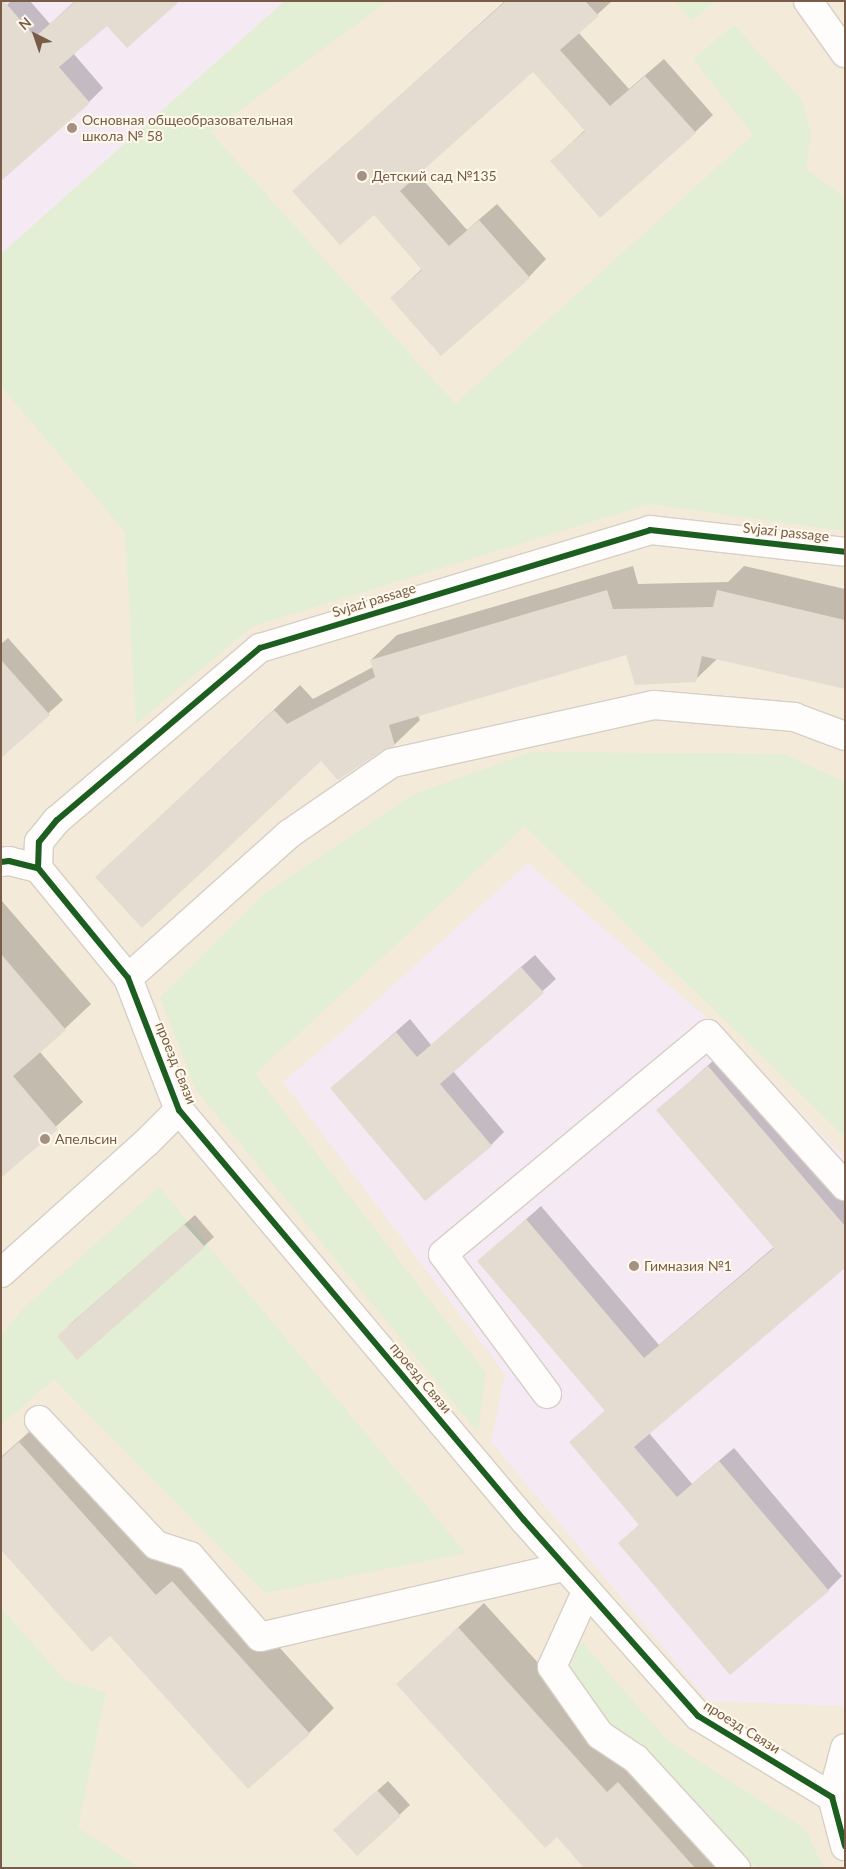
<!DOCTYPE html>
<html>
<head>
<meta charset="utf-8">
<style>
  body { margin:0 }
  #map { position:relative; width:846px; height:1869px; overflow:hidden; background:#f8f3ea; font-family:Lato,sans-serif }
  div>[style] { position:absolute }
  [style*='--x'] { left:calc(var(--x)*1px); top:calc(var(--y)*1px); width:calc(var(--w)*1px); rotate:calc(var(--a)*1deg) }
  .residential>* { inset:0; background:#f4eada }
  .education>* { inset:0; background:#f5e9f3 }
  .green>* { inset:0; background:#e2efd4 }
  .shadow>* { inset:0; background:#0003 }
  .building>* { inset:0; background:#e5dcd1 }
  .roads { filter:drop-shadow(1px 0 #d6cfc6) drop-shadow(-1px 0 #d6cfc6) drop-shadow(0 1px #d6cfc6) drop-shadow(0 -1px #d6cfc6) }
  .minor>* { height:28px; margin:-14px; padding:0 14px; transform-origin:14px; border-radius:14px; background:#fefdfc }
  .cycleway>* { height:6px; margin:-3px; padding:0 3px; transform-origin:3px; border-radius:3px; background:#1b5e20 }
  .dots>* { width:14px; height:14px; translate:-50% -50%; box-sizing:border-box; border:2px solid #fff9ec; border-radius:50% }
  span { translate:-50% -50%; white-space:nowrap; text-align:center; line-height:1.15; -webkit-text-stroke:4px #fff9ec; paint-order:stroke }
  .poi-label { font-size:14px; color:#785c48 }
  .left { translate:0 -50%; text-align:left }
  .street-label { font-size:14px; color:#785c48 }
  .frame { position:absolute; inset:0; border:2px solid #785c48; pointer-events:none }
  .north { position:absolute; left:10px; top:10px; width:50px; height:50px; -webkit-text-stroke:4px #fff9ec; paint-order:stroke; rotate:319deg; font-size:14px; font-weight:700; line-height:20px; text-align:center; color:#785c48 }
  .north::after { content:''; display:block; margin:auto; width:18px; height:22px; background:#785c48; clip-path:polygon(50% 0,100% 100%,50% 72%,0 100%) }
</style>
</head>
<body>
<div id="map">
  <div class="residential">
    <i style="clip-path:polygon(1px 1px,845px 1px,845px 1868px,1px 1868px)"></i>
  </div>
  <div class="education">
    <i style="clip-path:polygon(1px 1px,285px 1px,1px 254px)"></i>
    <i style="clip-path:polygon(528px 863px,715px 1025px,845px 1158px,845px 1706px,708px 1701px,491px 1442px,505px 1374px,283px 1082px,345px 1029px)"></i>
  </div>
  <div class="green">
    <i style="clip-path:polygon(285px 1px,388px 1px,210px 132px,455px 404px,753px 135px,693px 59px,734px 25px,802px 100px,811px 135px,806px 169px,845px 197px,845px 531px,649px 504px,253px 626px,136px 724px,125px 532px,1px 386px,1px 254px)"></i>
    <i style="clip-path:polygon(675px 1px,716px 1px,692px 20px)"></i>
    <i style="clip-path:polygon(532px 752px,784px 754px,845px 782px,845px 1137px,525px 826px,255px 1074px,486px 1373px,478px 1432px,196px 1090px,160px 997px,263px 895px,414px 794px)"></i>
    <i style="clip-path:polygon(evenodd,159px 1187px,466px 1553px,265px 1593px,54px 1379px,1px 1425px,1px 1336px,23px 1309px,159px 1187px,185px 1225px,204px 1247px,77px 1359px,57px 1336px,185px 1225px)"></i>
    <i style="clip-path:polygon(1px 1608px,66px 1681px,106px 1692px,78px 1828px,140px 1868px,1px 1868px)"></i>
    <i style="clip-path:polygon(580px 1640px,668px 1741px,805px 1829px,824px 1868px,754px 1868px,755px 1866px,643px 1744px,604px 1720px,570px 1670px)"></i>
  </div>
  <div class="shadow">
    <i style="clip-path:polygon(11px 1px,30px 1px,50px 24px,75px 1px,178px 1px,107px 24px,73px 53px,103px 88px,89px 102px,1px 10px)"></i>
    <i style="clip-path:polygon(505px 1px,612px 1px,578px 32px,629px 89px,664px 59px,713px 115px,695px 132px,552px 161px,585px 130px,533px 70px,417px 173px,467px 230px,497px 204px,546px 259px,529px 277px,391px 298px,423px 268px,374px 213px,294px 191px)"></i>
    <i style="clip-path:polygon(633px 566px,638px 584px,728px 582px,744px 566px,845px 589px,845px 688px,718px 658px,695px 680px,627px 653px,418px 715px,420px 720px,394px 745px,321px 759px,96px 877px,300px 685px,313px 699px,373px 667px,371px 660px,397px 635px)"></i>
    <i style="clip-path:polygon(8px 638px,63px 700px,1px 756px,1px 644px)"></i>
    <i style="clip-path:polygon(1px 900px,91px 1004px,40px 1052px,83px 1102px,1px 1176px)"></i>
    <i style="clip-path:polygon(535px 955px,556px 979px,453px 1071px,504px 1132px,491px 1145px,332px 1088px,410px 1019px,431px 1045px)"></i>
    <i style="clip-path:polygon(723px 1052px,845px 1195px,845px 1266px,649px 1433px,692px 1484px,734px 1448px,842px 1576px,828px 1590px,620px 1543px,640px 1524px,570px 1442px,606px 1410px,479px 1261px,541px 1206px,659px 1345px,774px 1247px,658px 1110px)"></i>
    <i style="clip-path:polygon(195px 1215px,214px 1237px,204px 1246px,68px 1326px)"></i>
    <i style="clip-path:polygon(46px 1417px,183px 1571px,198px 1557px,334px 1708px,309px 1733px,110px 1634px,1px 1549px,1px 1457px)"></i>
    <i style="clip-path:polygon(484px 1603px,633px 1768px,744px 1868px,586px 1868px,557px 1836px,398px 1684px)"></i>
    <i style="clip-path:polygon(388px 1781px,410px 1805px,357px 1854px,345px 1820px)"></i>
  </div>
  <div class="building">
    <i style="clip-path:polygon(1px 1px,4px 1px,35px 37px,76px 1px,180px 1px,127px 48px,107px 26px,59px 67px,90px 103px,1px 181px)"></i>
    <i style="clip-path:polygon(506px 1px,585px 1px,599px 16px,560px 50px,610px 106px,645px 76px,696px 133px,600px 218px,550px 161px,585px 131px,533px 72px,400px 191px,449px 246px,479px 220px,530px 278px,441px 356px,390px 298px,422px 270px,374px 215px,340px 245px,292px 191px)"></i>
    <i style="clip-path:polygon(607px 590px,613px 609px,713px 607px,717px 590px,845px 620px,845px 689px,702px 656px,696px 682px,635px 685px,626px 655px,389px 725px,395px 746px,383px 750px,338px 780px,321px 761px,142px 928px,95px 877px,274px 710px,287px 724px,375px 677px,370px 660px)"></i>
    <i style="clip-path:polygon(1px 660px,50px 715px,1px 758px)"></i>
    <i style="clip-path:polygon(1px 954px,66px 1030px,13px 1076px,58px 1129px,1px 1178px)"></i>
    <i style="clip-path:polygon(521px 967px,544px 993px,440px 1084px,492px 1146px,425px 1201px,330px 1088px,396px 1032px,417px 1057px)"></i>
    <i style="clip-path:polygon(708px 1066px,845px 1226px,845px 1268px,634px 1447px,677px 1497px,719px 1461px,829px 1591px,730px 1675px,618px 1543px,639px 1525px,569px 1442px,605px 1411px,477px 1261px,526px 1219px,644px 1358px,774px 1248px,656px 1110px)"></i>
    <i style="clip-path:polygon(184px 1224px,205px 1247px,77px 1360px,57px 1336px)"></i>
    <i style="clip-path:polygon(19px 1442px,156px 1595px,172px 1581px,310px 1734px,248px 1789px,110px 1636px,92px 1652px,1px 1550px,1px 1458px)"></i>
    <i style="clip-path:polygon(458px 1627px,607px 1792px,618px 1782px,695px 1868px,584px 1868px,557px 1837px,545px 1848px,396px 1684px)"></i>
    <i style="clip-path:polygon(377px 1790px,401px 1816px,357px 1856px,333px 1830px)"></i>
  </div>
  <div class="roads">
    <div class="minor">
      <i style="--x:808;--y:1;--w:64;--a:54.6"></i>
      <i style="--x:1;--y:862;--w:8;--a:-7"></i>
      <i style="--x:9;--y:861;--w:30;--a:14"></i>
      <i style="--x:38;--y:868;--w:26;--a:-88"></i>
      <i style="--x:39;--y:842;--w:28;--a:-51"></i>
      <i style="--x:57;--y:820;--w:266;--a:-40.3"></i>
      <i style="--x:260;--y:648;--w:407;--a:-16.8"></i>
      <i style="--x:650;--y:530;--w:196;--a:6.4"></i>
      <i style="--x:38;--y:868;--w:142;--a:50.7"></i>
      <i style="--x:128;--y:978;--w:142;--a:68.9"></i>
      <i style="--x:179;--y:1110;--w:536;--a:49.92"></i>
      <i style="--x:524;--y:1520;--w:262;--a:48.4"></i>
      <i style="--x:698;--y:1716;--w:157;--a:31.2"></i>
      <i style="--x:832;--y:1797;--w:51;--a:75.1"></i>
      <i style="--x:128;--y:978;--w:216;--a:-41.8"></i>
      <i style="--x:289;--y:834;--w:125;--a:-34.6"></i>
      <i style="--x:392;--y:763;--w:268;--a:-12.5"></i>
      <i style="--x:654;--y:705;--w:141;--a:4.9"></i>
      <i style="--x:794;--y:717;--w:54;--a:20.4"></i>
      <i style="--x:1;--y:1273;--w:196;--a:-41.9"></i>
      <i style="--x:147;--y:1142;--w:45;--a:-45"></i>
      <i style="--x:547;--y:1394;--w:174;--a:-126.6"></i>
      <i style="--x:443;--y:1254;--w:344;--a:-39.7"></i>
      <i style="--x:708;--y:1034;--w:205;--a:48"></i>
      <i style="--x:39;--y:1420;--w:171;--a:46.9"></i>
      <i style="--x:156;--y:1545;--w:36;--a:18"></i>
      <i style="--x:190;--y:1556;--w:107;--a:49.2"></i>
      <i style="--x:260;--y:1637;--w:312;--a:-13"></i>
      <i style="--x:586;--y:1592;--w:82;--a:114.4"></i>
      <i style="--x:552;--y:1667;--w:83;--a:54.8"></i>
      <i style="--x:600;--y:1735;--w:43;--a:33.7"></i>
      <i style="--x:636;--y:1759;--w:148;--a:47.5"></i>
      <i style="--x:845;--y:1748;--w:51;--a:104.9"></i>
      <i style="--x:832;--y:1797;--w:13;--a:9"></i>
    </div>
  </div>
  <div class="cycleway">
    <i style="--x:1;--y:862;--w:8;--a:-7"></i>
    <i style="--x:9;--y:861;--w:30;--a:14"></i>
    <i style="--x:38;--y:868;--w:26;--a:-88"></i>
    <i style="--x:39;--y:842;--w:28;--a:-51"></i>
    <i style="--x:57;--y:820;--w:266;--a:-40.3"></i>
    <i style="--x:260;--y:648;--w:407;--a:-16.8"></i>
    <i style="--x:650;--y:530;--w:196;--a:6.4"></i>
    <i style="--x:38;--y:868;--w:142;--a:50.7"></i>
    <i style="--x:128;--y:978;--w:142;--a:68.9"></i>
    <i style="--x:179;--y:1110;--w:536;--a:49.92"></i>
    <i style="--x:524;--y:1520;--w:262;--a:48.4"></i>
    <i style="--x:698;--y:1716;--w:157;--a:31.2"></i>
    <i style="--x:832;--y:1797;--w:51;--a:75.1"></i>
  </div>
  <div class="dots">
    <i style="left:72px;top:128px;background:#a59181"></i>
    <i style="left:362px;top:176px;background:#a59181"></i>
    <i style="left:45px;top:1139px;background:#a59181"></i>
    <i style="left:634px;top:1266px;background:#a59181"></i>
  </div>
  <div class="poi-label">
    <span class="left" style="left:82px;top:128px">Основная общеобразовательная<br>школа № 58</span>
    <span class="left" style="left:372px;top:176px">Детский сад №135</span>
    <span class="left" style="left:55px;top:1139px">Апельсин</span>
    <span class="left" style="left:644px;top:1266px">Гимназия №1</span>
  </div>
  <div class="street-label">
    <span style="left:786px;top:532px;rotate:6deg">Svjazi passage</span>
    <span style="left:374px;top:600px;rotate:-17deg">Svjazi passage</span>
    <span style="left:176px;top:1063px;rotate:68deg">проезд Связи</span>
    <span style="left:421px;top:1378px;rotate:50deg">проезд Связи</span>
    <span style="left:742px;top:1727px;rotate:32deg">проезд Связи</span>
  </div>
  <div class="frame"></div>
  <div class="north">N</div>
</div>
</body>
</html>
